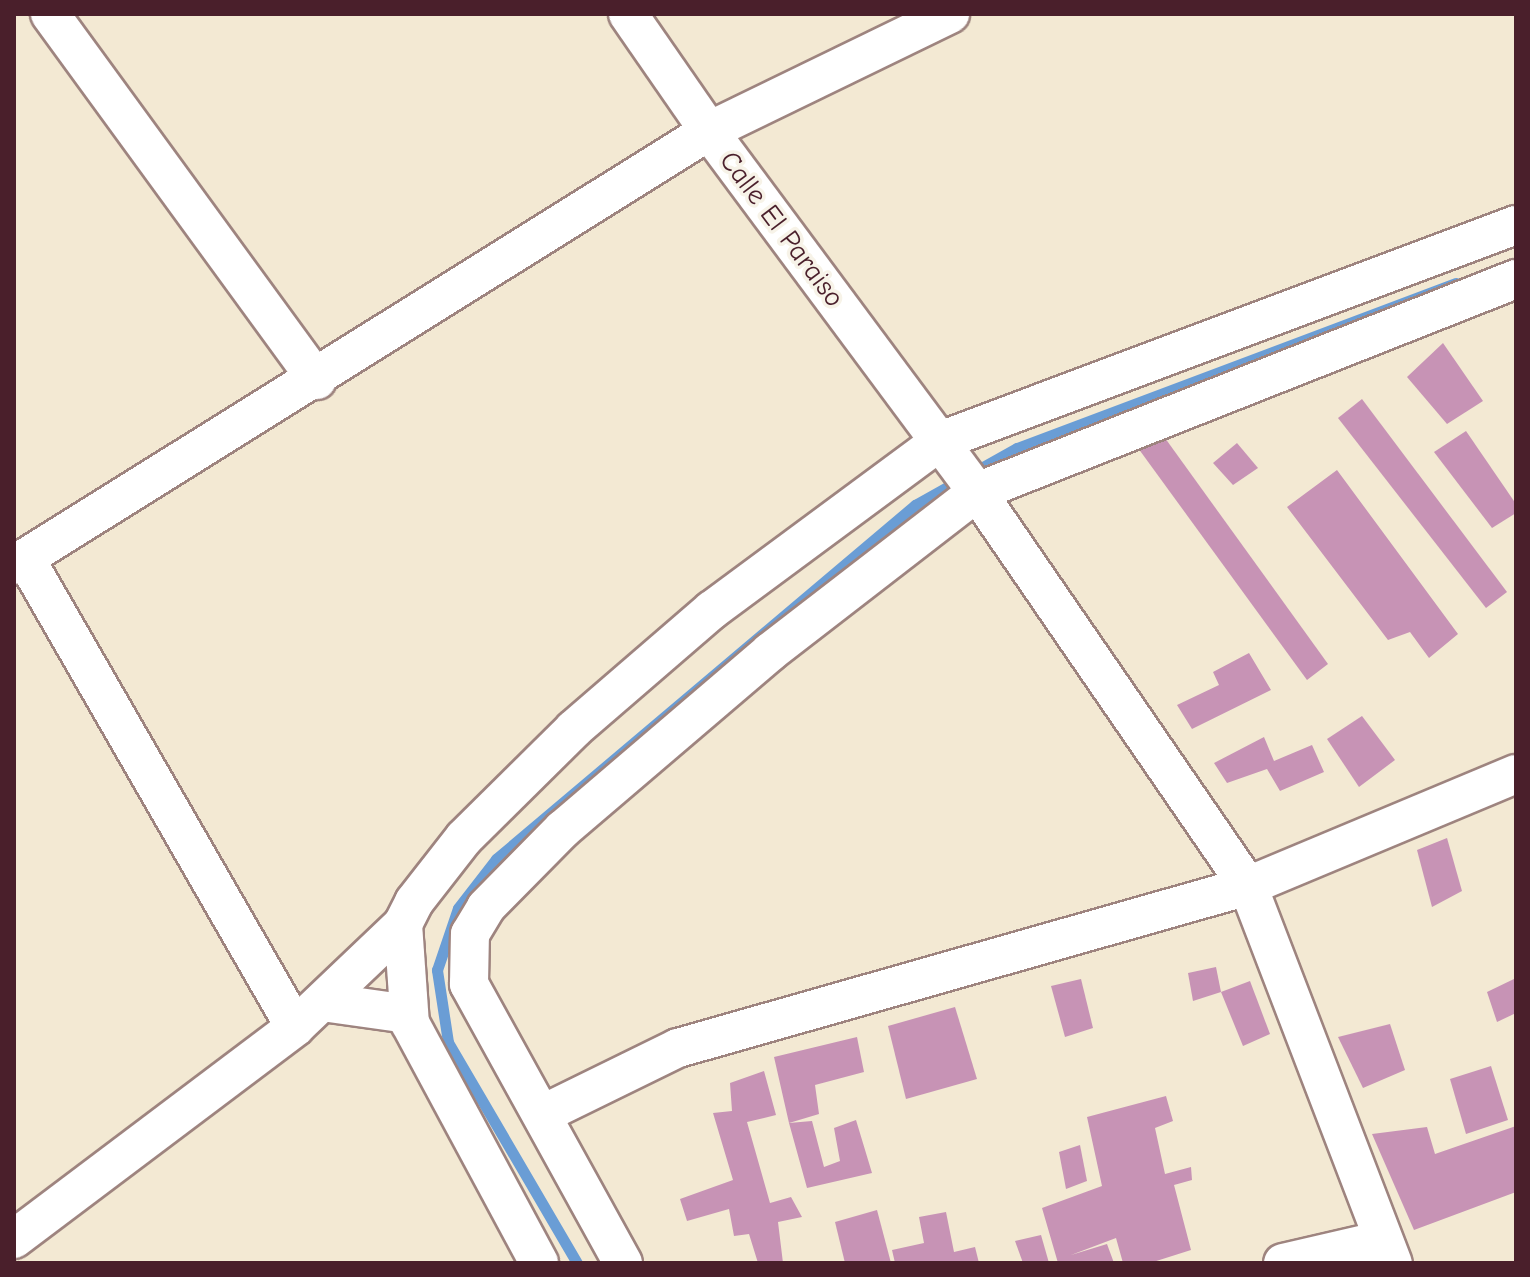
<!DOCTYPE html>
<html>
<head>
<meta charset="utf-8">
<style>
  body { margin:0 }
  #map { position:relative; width:1530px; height:1277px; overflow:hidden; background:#f3e9d3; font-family:"Comic Neue",sans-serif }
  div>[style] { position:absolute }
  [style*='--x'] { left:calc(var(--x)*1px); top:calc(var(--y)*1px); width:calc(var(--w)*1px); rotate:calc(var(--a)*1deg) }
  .stream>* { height:11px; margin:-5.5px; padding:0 5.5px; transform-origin:5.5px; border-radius:5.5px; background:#6a9dd5 }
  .building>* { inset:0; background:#c793b5 }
  .roads { filter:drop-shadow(2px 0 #9e847f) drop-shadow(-2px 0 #9e847f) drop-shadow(0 2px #9e847f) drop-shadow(0 -2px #9e847f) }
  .minor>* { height:38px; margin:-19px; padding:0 19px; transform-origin:19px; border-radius:19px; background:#fff }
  span { translate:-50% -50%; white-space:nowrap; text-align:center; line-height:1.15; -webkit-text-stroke:7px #f7f3e8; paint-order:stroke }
  .street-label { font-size:28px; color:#4a1f2b }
  .frame { position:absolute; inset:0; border:16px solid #4a1f2b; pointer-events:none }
</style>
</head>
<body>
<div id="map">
  <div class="stream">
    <i style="--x:577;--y:1263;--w:256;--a:-120.3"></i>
    <i style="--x:448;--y:1042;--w:73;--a:-98.7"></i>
    <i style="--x:437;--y:970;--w:65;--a:-71.3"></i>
    <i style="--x:458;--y:908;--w:62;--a:-52.2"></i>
    <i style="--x:496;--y:859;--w:549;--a:-40.19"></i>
    <i style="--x:915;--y:505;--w:117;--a:-29.2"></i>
    <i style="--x:1017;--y:448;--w:469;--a:-20.6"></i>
  </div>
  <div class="building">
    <i style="clip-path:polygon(1443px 343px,1483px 401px,1447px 424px,1407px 377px)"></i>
    <i style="clip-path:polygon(1362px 399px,1507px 592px,1486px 608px,1338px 418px)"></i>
    <i style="clip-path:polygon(1466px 431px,1516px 504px,1516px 513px,1492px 528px,1434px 452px)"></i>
    <i style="clip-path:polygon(1165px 438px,1328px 664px,1307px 680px,1138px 448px)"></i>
    <i style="clip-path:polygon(1237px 443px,1258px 468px,1233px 485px,1213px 463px)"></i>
    <i style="clip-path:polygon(1337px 470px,1458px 634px,1429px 658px,1410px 632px,1388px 640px,1287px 507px)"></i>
    <i style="clip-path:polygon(1249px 653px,1271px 690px,1192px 729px,1177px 705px,1219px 685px,1213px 672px)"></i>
    <i style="clip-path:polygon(1362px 716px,1395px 760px,1359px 787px,1327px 739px)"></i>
    <i style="clip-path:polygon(1264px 737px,1274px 761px,1312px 745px,1324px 772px,1280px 791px,1267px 769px,1227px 783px,1214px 763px)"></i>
    <i style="clip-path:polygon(1447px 838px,1462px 891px,1432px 907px,1417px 850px)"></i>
    <i style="clip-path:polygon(1216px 967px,1221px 992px,1193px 1001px,1188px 973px)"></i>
    <i style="clip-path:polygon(1516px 978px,1516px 1013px,1497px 1022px,1487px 992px)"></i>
    <i style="clip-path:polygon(1081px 979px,1093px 1028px,1065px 1037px,1051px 986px)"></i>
    <i style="clip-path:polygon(1250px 981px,1270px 1034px,1243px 1046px,1221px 992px)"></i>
    <i style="clip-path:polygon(955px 1007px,977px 1079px,906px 1099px,888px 1026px)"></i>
    <i style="clip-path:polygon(1390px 1024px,1405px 1070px,1363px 1088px,1338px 1037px)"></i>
    <i style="clip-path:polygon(857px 1037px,864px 1072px,815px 1085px,819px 1114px,789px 1123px,774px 1057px)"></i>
    <i style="clip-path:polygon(1491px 1066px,1508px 1120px,1466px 1134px,1450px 1079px)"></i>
    <i style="clip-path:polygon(764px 1071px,776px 1115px,747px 1122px,770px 1203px,791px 1197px,802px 1217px,778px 1222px,783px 1263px,758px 1263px,749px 1234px,734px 1236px,729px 1209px,687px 1221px,680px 1199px,733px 1180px,713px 1113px,732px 1111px,730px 1083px)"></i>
    <i style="clip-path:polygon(1166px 1096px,1173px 1121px,1155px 1128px,1165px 1174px,1191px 1167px,1192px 1180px,1174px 1185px,1191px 1250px,1150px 1263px,1123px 1263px,1116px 1238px,1071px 1255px,1107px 1244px,1114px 1263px,1058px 1263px,1042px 1208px,1102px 1186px,1087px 1117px)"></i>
    <i style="clip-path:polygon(856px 1120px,872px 1173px,807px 1188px,789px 1123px,812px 1121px,824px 1167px,840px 1161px,834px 1128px)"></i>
    <i style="clip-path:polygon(1516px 1126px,1516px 1192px,1414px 1230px,1372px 1134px,1427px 1127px,1435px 1154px)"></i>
    <i style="clip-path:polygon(1080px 1145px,1087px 1181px,1066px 1189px,1059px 1152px)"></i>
    <i style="clip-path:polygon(877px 1210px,891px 1263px,845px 1263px,835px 1222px)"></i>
    <i style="clip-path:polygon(946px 1212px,954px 1252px,975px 1247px,979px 1263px,895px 1263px,892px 1250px,924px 1243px,919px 1217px)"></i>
    <i style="clip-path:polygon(1041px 1235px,1049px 1263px,1023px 1263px,1015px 1241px)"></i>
  </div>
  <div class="roads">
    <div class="minor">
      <i style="--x:50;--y:14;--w:453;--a:53.9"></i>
      <i style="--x:628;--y:14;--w:142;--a:55.3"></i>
      <i style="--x:709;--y:131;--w:450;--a:53.4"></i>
      <i style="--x:977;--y:492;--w:478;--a:55.5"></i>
      <i style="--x:1248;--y:886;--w:404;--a:69"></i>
      <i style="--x:25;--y:558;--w:541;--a:60.07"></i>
      <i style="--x:14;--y:565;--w:819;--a:-31.98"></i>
      <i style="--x:709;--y:131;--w:268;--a:-25.9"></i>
      <i style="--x:403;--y:924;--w:99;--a:86"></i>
      <i style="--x:410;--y:1023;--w:272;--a:61.7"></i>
      <i style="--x:323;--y:1002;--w:86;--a:8"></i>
      <i style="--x:543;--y:1114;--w:150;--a:-26.1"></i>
      <i style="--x:678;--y:1048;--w:593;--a:-15.87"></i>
      <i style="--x:1248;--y:886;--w:290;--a:-22.7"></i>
      <i style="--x:14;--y:1239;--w:352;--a:-37"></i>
      <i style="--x:295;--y:1027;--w:149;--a:-43.6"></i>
      <i style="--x:403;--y:924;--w:25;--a:-63"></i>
      <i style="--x:414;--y:902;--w:81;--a:-52"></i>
      <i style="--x:464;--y:838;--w:155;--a:-44.7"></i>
      <i style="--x:574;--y:729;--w:182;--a:-40.8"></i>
      <i style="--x:712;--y:610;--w:284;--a:-36.5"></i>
      <i style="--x:940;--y:441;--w:615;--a:-20.56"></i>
      <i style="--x:623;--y:1263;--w:319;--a:-118.9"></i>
      <i style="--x:469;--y:984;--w:50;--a:-88.9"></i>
      <i style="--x:470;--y:934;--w:31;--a:-59"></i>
      <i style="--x:486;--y:907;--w:110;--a:-45.4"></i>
      <i style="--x:563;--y:829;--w:272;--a:-40.5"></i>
      <i style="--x:770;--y:652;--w:262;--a:-37.7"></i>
      <i style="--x:977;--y:492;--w:580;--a:-21.56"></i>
      <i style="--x:1283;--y:1263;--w:102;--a:-13.1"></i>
    </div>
  </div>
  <div class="street-label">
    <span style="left:782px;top:229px;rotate:53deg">Calle El Paraiso</span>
  </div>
  <div class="frame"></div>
</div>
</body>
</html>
